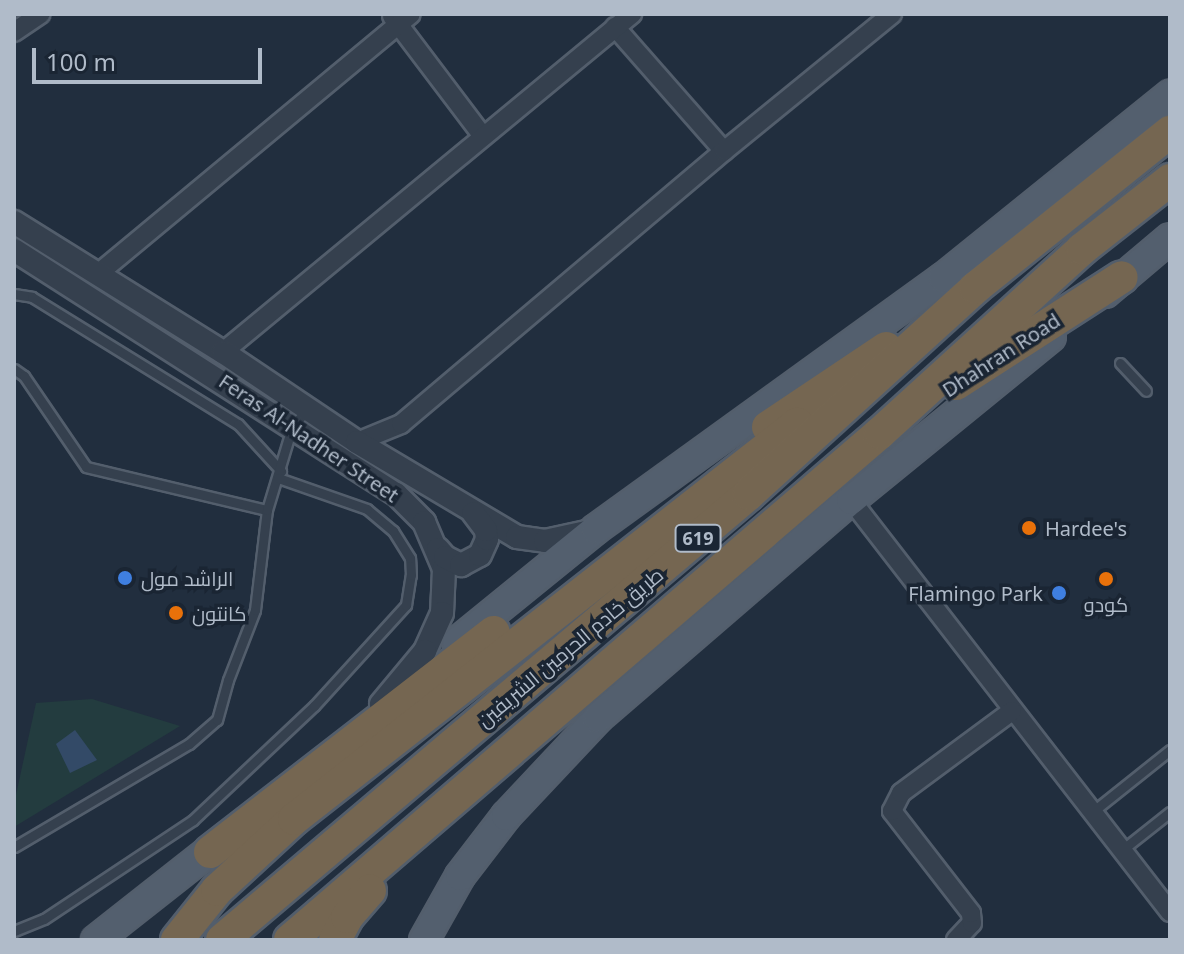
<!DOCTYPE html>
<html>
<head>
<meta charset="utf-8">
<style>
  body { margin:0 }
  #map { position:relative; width:1184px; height:954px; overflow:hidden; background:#212e3e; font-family:"Noto Sans",Cairo,sans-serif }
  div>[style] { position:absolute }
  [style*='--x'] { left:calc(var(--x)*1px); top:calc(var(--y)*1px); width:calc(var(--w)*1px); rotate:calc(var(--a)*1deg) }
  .green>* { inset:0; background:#233c3f }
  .water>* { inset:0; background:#334a67 }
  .roads { filter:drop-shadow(2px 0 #535e6c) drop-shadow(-2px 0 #535e6c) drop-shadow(0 2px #535e6c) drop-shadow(0 -2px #535e6c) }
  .service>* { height:9px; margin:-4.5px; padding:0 4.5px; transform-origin:4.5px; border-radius:4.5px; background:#35404e }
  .minor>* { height:18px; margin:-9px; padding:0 9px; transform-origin:9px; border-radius:9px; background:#35404e }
  .tertiary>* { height:22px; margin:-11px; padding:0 11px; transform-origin:11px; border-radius:11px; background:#35404e }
  .primary>* { height:28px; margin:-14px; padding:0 14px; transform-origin:14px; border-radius:14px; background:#535f6e }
  .motorway>* { height:32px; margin:-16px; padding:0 16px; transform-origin:16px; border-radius:16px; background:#756651 }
  .dots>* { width:22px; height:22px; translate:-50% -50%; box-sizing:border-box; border:4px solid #1a2533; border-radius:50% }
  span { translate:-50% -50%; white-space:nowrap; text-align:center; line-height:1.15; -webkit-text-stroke:7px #1a2533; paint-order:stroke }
  .shield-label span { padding:2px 6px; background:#1a2533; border:2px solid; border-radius:6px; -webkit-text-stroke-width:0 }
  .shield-label { font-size:18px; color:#b0bbc9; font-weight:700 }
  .street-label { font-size:20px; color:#b0bbc9 }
  .poi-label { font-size:20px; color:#b0bbc9 }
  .left { translate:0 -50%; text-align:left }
  .right { translate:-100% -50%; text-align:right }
  .frame { position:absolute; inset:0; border:16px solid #b0bbc9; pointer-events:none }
  .scale { position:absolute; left:32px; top:48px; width:230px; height:36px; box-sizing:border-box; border:4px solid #b0bbc9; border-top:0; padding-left:10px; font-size:24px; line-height:28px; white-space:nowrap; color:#b0bbc9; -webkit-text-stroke:6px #1a2533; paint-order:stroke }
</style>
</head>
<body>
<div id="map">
  <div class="green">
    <i style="clip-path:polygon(92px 699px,180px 726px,14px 827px,14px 804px,36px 703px)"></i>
  </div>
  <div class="water">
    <i style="clip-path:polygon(75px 730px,97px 760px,70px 773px,56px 744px)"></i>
  </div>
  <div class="roads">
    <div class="service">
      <i style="--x:14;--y:294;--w:18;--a:9"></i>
      <i style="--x:32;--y:297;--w:242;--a:31.7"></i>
      <i style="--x:238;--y:424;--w:64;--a:47.5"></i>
      <i style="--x:1120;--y:363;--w:38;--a:47"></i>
      <i style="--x:14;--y:369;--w:12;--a:35"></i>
      <i style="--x:24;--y:376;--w:110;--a:55.7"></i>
      <i style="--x:86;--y:467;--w:186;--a:13.4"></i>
      <i style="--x:1091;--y:813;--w:101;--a:-38.6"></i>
      <i style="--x:14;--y:847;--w:203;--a:-30.5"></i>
      <i style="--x:189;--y:744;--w:37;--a:-41"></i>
      <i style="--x:217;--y:720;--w:41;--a:-74.6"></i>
      <i style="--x:228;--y:680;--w:75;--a:-68.9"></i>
      <i style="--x:255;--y:610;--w:101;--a:-83.2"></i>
      <i style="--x:267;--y:510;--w:87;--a:-73.2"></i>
      <i style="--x:292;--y:427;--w:23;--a:-49"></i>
      <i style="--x:1122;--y:850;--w:61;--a:-38.4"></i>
      <i style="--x:14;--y:931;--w:32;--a:-22"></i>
      <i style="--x:44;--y:919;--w:179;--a:-33.6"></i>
      <i style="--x:193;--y:820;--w:166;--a:-43.3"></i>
      <i style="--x:314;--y:706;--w:137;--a:-47.7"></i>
      <i style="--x:406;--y:605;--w:30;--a:-81"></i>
      <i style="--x:411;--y:575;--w:17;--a:-93"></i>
      <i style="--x:410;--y:558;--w:32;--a:-122"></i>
      <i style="--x:393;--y:531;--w:34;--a:-140"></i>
      <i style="--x:367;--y:509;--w:94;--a:-160.8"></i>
    </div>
    <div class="minor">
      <i style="--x:392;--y:16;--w:149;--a:52.9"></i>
      <i style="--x:615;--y:27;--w:165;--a:48.7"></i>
      <i style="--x:14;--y:32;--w:32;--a:-34"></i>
      <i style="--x:99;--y:273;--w:405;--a:-39.7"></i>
      <i style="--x:223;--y:352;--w:531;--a:-39.57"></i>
      <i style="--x:357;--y:442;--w:48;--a:-22.2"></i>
      <i style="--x:401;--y:424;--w:423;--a:-40.2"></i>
      <i style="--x:724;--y:151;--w:217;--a:-39.2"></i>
      <i style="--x:851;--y:500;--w:521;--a:52.25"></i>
      <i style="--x:956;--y:940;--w:23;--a:-47"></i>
      <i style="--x:972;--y:923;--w:10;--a:-96"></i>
      <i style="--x:971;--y:913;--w:129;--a:-127.8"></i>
      <i style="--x:892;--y:811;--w:20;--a:-63"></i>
      <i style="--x:901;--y:793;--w:138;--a:-36.5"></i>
    </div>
    <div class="tertiary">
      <i style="--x:14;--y:222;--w:246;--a:31.9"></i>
      <i style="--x:223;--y:352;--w:161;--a:33.9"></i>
      <i style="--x:357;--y:442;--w:186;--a:30.7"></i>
      <i style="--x:517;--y:537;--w:28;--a:8"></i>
      <i style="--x:545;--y:541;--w:47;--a:-12.3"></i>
      <i style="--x:14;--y:250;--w:453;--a:32.6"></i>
      <i style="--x:396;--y:494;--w:40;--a:45"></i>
      <i style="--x:424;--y:522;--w:51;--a:66.9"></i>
      <i style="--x:444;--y:569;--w:44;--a:92.6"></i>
      <i style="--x:442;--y:613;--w:42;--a:114.1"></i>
      <i style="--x:425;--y:651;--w:69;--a:129.7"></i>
      <i style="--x:438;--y:549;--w:11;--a:49"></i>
      <i style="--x:445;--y:557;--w:18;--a:27"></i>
      <i style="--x:461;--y:565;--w:21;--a:-28"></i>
      <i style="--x:480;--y:555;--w:17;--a:-66"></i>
      <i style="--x:487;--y:539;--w:9;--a:-96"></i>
      <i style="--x:486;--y:530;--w:21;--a:-127"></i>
    </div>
    <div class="primary">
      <i style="--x:1105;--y:293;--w:85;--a:-40.2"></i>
      <i style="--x:457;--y:642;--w:179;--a:-39.1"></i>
      <i style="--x:596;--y:529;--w:428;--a:-35.9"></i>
      <i style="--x:943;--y:278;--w:292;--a:-38.9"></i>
      <i style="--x:96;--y:940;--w:167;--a:-38.2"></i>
      <i style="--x:424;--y:940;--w:73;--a:-60.6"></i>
      <i style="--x:460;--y:876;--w:76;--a:-52.5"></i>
      <i style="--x:506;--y:816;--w:134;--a:-46.8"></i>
      <i style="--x:598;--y:718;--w:334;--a:-40.8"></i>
      <i style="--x:851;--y:500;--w:258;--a:-39.2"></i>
    </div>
    <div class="motorway">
      <i style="--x:956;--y:384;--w:197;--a:-32.8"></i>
      <i style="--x:768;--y:427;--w:142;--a:-33.8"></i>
      <i style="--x:210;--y:852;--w:359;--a:-37.8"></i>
      <i style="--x:177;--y:940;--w:64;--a:-51.3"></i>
      <i style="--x:217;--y:890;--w:105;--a:-42.7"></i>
      <i style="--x:294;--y:819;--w:640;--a:-38.14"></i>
      <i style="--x:222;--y:940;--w:690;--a:-40.24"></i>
      <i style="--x:749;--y:494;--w:306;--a:-42.3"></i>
      <i style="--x:975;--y:288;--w:250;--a:-38.7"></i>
      <i style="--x:290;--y:940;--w:778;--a:-40.67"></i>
      <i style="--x:880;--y:433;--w:273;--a:-42.3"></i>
      <i style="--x:1082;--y:249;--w:112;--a:-38.1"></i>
      <i style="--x:335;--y:940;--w:26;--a:-62"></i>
      <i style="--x:347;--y:917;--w:35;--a:-49"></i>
    </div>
  </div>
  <div class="dots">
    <i style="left:1029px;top:528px;background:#e8710a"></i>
    <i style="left:125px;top:578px;background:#3f7fe0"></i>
    <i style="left:1106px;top:579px;background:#e8710a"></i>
    <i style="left:1059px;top:593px;background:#3f7fe0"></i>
    <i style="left:176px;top:613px;background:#e8710a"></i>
  </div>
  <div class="shield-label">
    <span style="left:698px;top:538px">619</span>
  </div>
  <div class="street-label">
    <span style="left:1001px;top:355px;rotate:-33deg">Dhahran Road</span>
    <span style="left:309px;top:438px;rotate:34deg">Feras Al-Nadher Street</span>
    <span style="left:570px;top:647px;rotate:-40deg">طريق خادم الحرمين الشريفين</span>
  </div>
  <div class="poi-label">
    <span class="left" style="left:1045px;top:528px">Hardee's</span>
    <span class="left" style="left:141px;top:578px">الراشد مول</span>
    <span class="right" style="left:1043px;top:593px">Flamingo Park</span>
    <span style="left:1106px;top:604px">كودو</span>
    <span class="left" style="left:192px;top:613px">كانتون</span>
  </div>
  <div class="frame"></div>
  <div class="scale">100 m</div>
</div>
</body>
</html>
